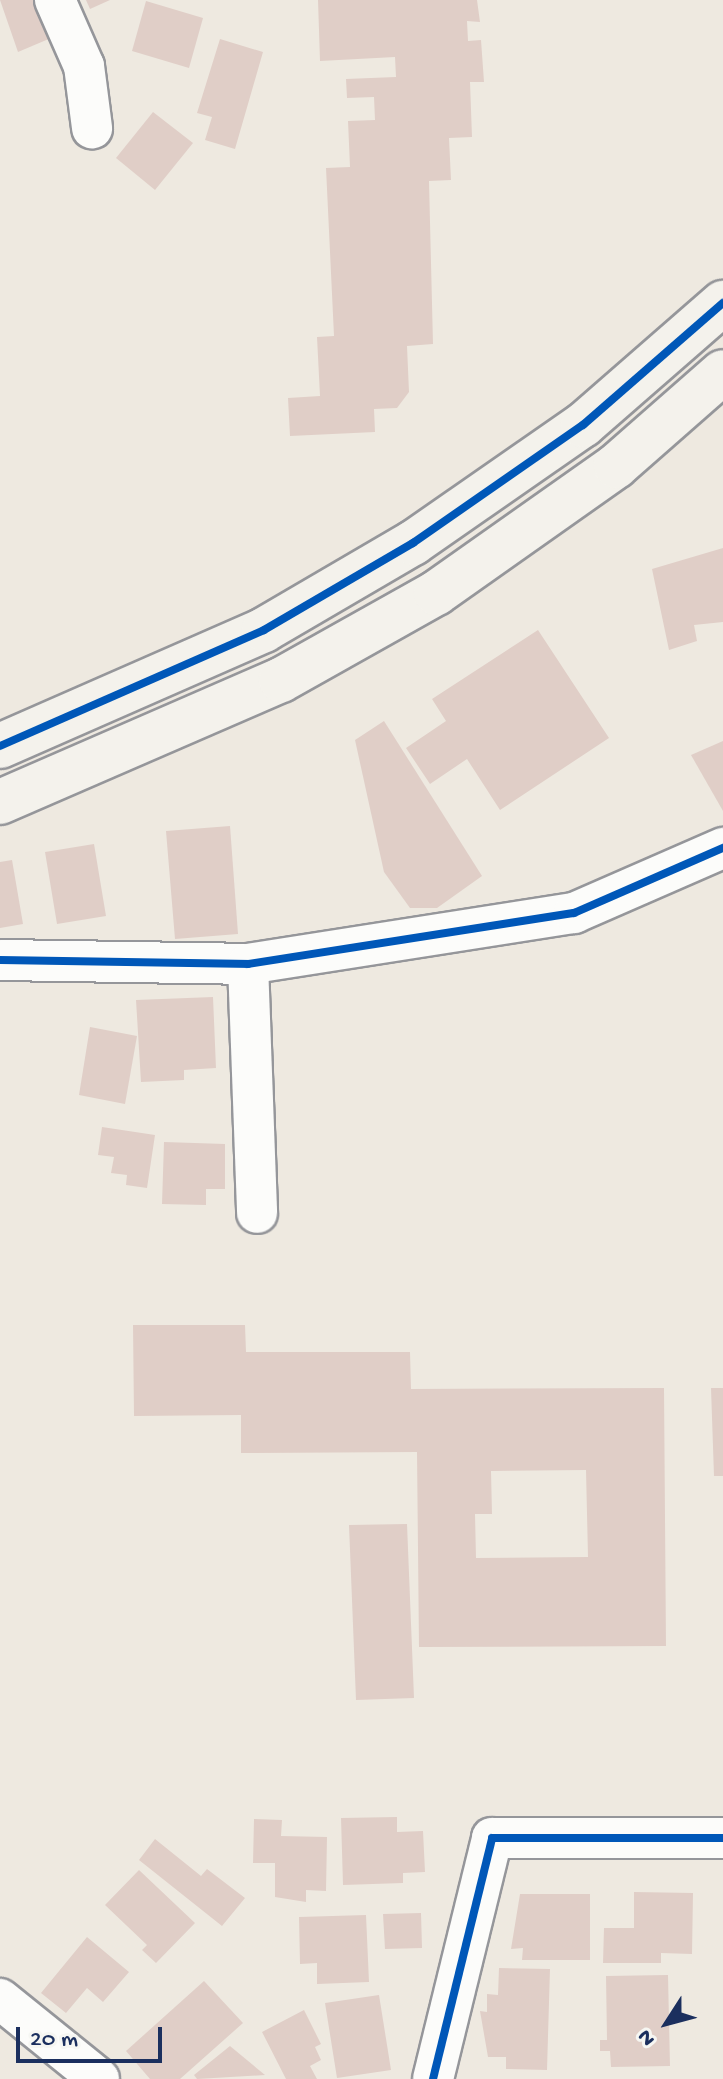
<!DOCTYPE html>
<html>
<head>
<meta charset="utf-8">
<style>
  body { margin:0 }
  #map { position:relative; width:723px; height:2079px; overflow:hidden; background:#eee9e0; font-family:"Gochi Hand",sans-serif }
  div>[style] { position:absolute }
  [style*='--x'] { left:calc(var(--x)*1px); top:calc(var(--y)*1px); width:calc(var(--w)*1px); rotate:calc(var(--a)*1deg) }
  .building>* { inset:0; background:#e0cec7 }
  .roads { filter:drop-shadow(2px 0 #95969a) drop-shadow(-2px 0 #95969a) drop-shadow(0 2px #95969a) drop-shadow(0 -2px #95969a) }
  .street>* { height:40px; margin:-20px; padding:0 20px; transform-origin:20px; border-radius:20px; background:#fcfcfa }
  .secondary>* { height:44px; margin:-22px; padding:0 22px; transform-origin:22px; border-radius:22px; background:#f4f2ec }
  .cycleway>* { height:8px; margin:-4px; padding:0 4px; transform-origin:4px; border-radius:4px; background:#0057b8 }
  span { translate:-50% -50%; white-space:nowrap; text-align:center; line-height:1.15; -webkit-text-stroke:7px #f6f6f2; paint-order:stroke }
  .north { position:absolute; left:627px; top:1983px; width:80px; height:80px; -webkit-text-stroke:6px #f6f6f2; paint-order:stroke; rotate:234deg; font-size:22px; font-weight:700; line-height:32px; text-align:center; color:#1b2f5e }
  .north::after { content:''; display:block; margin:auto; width:28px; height:36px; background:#1b2f5e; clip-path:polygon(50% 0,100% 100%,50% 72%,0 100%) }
  .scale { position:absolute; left:16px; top:2027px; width:146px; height:36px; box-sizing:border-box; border:4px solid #1b2f5e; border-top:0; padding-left:10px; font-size:24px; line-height:28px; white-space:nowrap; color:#1b2f5e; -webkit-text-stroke:6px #f6f6f2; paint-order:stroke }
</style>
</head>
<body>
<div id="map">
  <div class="building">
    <i style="clip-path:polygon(0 0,34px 0,51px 38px,18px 52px)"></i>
    <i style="clip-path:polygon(86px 0,110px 0,90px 9px)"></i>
    <i style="clip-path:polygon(318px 0,477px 0,480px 22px,467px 21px,468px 41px,481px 40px,484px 82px,470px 82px,472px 137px,449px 138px,451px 180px,429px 181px,433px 344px,407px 346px,409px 392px,397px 408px,374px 409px,375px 432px,290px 436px,288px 398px,320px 396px,317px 337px,334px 336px,326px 168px,350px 167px,348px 121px,375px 120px,374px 97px,347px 98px,346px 79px,396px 77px,395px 57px,320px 61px)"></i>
    <i style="clip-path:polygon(146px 1px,203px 18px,189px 68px,132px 51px)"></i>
    <i style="clip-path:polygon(220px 39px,263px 52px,235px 149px,205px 140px,212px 117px,197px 113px)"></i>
    <i style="clip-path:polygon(153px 112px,193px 143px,155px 190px,116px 158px)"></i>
    <i style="clip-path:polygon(723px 548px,723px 622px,694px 625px,697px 641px,669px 650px,652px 569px)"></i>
    <i style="clip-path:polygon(538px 630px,609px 738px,500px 810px,467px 759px,430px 784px,406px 748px,446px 721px,432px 699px)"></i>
    <i style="clip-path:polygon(384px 721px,482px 876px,437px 908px,410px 908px,384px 872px,355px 740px)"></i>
    <i style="clip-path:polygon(723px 741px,723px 811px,691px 755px)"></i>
    <i style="clip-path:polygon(230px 826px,238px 934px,175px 939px,166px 831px)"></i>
    <i style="clip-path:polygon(94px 844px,106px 916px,57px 924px,45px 852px)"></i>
    <i style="clip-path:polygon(12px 860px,23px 924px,0 928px,0 862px)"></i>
    <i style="clip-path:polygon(213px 997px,216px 1068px,184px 1070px,184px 1080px,141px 1082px,136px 1000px)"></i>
    <i style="clip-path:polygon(90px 1027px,137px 1036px,125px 1104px,79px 1095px)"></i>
    <i style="clip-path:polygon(102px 1127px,155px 1135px,147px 1188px,126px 1185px,127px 1175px,111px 1173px,114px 1157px,98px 1155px)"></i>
    <i style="clip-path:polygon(164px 1142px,225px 1144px,225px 1189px,206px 1189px,206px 1205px,162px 1204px)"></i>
    <i style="clip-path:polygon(evenodd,133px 1325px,245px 1325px,246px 1352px,410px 1352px,411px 1389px,664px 1388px,666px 1646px,419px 1647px,417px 1452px,241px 1453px,241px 1415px,134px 1416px,133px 1325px,586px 1470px,588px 1557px,476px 1558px,475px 1514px,492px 1514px,491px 1471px,586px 1470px)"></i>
    <i style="clip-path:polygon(711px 1388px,723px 1388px,723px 1476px,714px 1476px)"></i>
    <i style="clip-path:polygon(407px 1524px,414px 1698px,356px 1700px,349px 1525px)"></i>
    <i style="clip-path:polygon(397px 1817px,397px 1832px,423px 1831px,425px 1872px,403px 1873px,403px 1883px,343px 1885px,341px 1818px)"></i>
    <i style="clip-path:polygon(254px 1819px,282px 1820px,281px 1836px,327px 1837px,326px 1891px,306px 1890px,306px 1902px,275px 1897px,275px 1863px,253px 1863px)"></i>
    <i style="clip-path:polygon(155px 1839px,201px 1876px,207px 1869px,245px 1898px,222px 1926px,139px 1860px)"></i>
    <i style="clip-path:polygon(139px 1870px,195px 1923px,156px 1963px,142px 1950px,147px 1945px,105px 1905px)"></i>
    <i style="clip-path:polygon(634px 1892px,693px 1893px,692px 1954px,661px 1953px,661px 1963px,603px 1963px,604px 1928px,634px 1928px)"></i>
    <i style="clip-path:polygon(520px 1894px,590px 1894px,590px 1960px,522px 1960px,523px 1948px,511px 1949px)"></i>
    <i style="clip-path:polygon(421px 1913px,422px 1948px,385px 1949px,383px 1914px)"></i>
    <i style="clip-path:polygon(366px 1915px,369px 1982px,317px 1984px,317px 1963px,300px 1964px,299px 1917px)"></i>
    <i style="clip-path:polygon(87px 1937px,129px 1972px,103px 2002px,87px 1988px,66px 2013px,41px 1993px)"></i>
    <i style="clip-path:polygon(499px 1968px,550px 1969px,547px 2070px,506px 2069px,506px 2057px,488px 2057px,480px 2011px,487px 2012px,487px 1994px,498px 1995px)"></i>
    <i style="clip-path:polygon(668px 1975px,670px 2066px,611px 2067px,610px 2051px,600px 2051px,600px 2040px,607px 2040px,606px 1976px)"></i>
    <i style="clip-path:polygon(204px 1981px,243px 2023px,180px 2079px,150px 2079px,126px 2051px)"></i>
    <i style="clip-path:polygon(379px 1995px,391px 2070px,337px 2078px,325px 2003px)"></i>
    <i style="clip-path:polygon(304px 2010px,321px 2044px,315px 2047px,321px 2060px,310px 2066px,317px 2079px,286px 2079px,262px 2032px)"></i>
    <i style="clip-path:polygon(230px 2046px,265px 2075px,197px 2079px,194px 2075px)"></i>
  </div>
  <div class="roads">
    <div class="street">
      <i style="--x:55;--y:0;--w:72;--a:66.3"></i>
      <i style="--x:84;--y:66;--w:63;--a:82.6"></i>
      <i style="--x:0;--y:960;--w:248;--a:0.9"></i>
      <i style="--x:248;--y:964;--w:330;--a:-8.9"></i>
      <i style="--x:574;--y:913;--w:163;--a:-23.6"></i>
      <i style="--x:248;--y:964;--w:249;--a:87.9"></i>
      <i style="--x:0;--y:1999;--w:127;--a:38.9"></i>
      <i style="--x:433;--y:2079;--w:248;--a:-76.2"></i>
      <i style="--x:492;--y:1838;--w:231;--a:0"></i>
    </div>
    <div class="secondary">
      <i style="--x:0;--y:746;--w:288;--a:-23.7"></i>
      <i style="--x:264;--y:630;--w:173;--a:-30.3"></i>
      <i style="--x:413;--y:543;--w:207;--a:-34.8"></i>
      <i style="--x:583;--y:425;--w:186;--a:-41.1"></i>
      <i style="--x:0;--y:802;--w:306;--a:-23.5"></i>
      <i style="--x:281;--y:680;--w:178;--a:-29.3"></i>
      <i style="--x:436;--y:593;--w:220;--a:-35.2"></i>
      <i style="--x:616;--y:466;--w:142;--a:-41.3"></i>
    </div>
  </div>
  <div class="cycleway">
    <i style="--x:0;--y:746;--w:288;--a:-23.7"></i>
    <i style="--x:264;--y:630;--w:173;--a:-30.3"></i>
    <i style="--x:413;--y:543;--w:207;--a:-34.8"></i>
    <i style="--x:583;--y:425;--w:186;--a:-41.1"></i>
    <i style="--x:0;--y:960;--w:248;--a:0.9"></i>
    <i style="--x:248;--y:964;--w:330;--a:-8.9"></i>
    <i style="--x:574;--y:913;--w:163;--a:-23.6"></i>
    <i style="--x:433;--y:2079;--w:248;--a:-76.2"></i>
    <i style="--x:492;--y:1838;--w:231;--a:0"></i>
  </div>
  <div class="north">N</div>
  <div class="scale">20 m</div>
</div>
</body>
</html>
